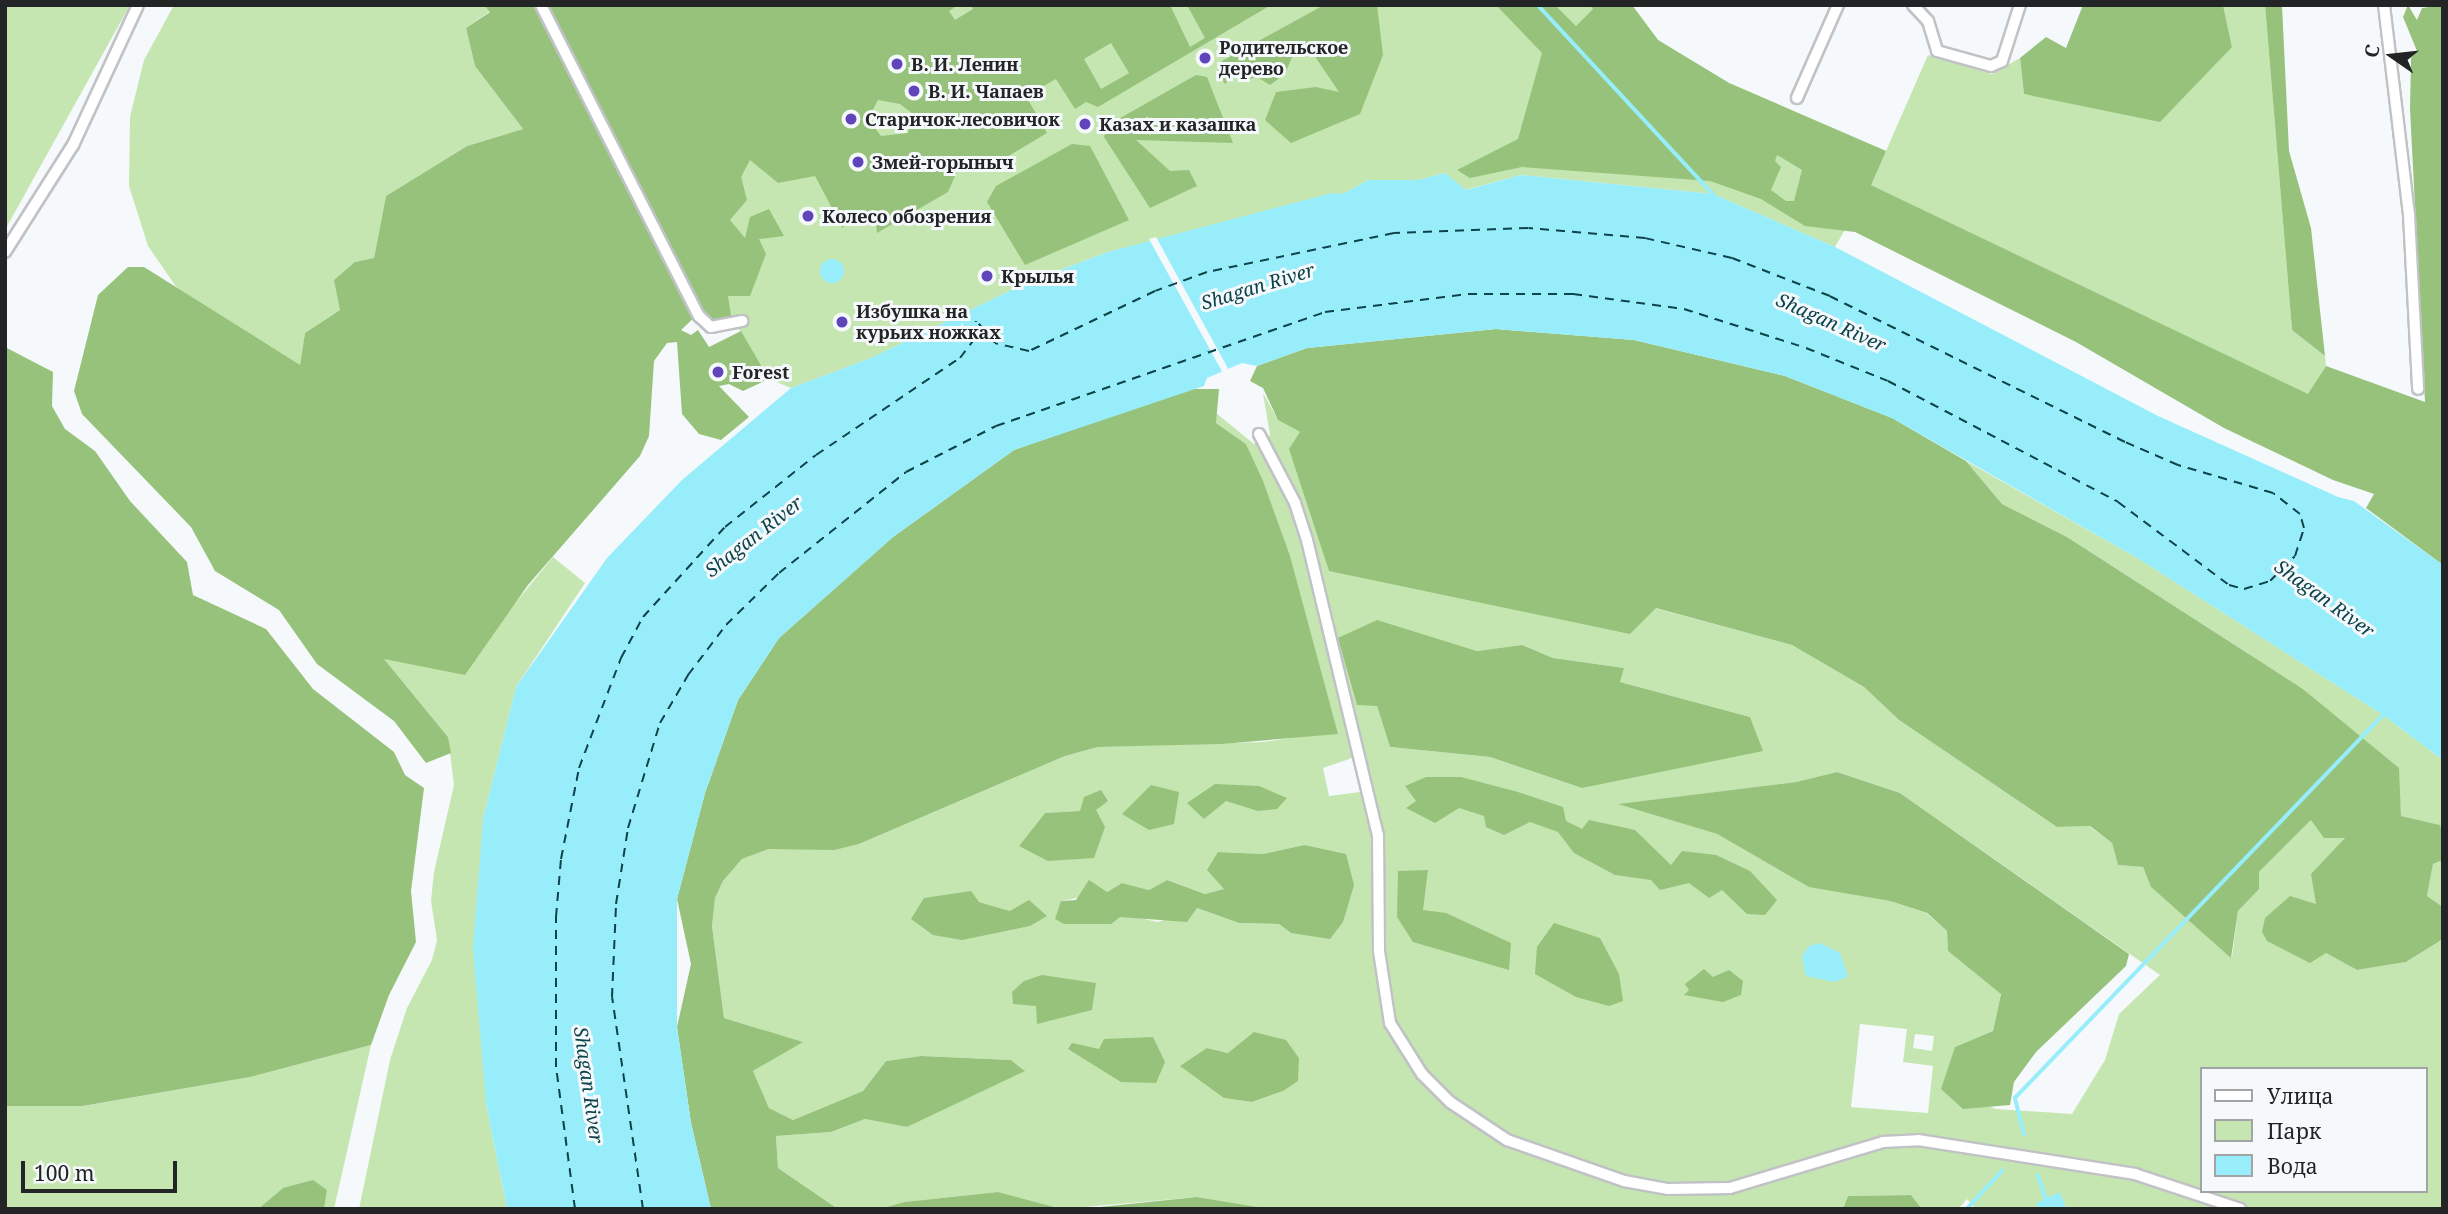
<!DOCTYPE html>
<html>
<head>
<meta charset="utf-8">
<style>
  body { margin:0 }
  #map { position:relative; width:2448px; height:1214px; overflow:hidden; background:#f6f9fb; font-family:"Noto Serif",serif }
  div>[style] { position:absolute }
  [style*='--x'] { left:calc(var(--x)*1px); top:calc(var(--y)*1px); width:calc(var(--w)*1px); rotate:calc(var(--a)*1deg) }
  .green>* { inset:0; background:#c5e6b1 }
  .forest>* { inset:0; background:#97c27b }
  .water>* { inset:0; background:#97edfa }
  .round { border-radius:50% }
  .pier>* { inset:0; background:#f6f9fb }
  .stream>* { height:3.5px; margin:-1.75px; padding:0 1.75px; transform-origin:1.75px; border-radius:1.75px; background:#97edfa }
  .ferry>* { height:2px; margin-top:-1px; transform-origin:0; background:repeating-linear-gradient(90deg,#0d434a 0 9px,transparent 0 16px) }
  .roads { filter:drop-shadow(2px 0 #c0c2c5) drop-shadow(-2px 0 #c0c2c5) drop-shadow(0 2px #c0c2c5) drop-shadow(0 -2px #c0c2c5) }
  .street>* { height:10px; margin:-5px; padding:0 5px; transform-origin:5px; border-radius:5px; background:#fff }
  .dots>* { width:19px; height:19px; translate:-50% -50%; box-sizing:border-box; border:4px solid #f6f9fb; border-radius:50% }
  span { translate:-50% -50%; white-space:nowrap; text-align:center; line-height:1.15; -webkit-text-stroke:6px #f6f9fb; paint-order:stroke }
  .poi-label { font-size:18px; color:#232425; font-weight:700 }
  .left { translate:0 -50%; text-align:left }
  .water-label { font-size:19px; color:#0d434a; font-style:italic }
  .frame { position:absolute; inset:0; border:7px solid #232425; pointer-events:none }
  .legend { position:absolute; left:2200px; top:1067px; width:228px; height:126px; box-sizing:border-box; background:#f6f9fb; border:2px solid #a2a4a5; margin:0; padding:9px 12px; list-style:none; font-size:21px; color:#232425 }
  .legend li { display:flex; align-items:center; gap:14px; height:35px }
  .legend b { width:35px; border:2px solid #a2a4a5 }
  .north { position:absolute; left:2357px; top:21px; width:70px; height:70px; -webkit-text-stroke:5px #f6f9fb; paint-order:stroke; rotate:284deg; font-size:19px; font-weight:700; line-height:28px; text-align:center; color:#232425 }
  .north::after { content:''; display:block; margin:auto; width:24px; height:32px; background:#232425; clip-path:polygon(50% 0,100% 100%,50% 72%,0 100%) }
  .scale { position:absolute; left:21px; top:1161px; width:156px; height:32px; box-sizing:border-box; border:4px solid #232425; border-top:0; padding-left:9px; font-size:21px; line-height:24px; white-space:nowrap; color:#232425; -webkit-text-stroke:5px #f6f9fb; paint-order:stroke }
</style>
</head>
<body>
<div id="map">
  <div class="green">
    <i style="clip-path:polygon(5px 5px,130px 5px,5px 230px)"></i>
    <i style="clip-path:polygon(174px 5px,484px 5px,490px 11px,466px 28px,475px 66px,523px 129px,467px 146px,386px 196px,374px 258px,355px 262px,340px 310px,305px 333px,300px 366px,177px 288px,148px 246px,129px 186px,130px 117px,144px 60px)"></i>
    <i style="clip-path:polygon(563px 5px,1632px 5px,1658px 40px,1729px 83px,1886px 151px,1928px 55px,1992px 74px,2020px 58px,2024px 94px,2067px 100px,2232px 47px,2223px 5px,2265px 5px,2292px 330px,2325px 356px,2326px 366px,2308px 395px,1871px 185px,1835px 247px,1713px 194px,1521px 175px,1465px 190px,1445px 173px,1418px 180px,1368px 180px,1343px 194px,1108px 252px,1026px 283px,871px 358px,791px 388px,769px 379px,726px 308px)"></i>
    <i style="clip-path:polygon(evenodd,1263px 393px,1278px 420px,1300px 432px,1314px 520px,1329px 571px,1655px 608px,1792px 645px,1864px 687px,1899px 720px,2057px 827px,2089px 826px,2112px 843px,2118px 865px,2143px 867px,2151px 887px,2232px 957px,2238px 911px,2258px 889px,2259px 872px,2311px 820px,2345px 837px,2326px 953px,2357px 970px,2406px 962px,2443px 939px,2443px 1209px,2066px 1209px,2060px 1193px,2037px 1203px,2038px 1209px,1976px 1209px,1967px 1199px,1958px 1209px,1922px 1209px,1911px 1195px,1848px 1196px,1843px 1209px,1270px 1209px,1197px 1197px,1062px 1209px,998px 1192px,904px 1202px,880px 1209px,838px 1209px,778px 1168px,776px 1136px,831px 1132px,865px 1119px,907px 1127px,1024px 1070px,1011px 1060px,921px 1056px,886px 1061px,863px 1091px,793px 1120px,769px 1108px,753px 1071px,802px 1042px,724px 1018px,712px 926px,715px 898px,723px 881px,742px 859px,769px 849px,859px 844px,1065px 756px,1098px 747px,1263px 742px,1325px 733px,1246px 444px,1216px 423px,1216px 413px,1254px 444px,1270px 435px,1263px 393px,1377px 621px,1477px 651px,1522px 645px,1553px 658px,1623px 668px,1620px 682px,1750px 717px,1582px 788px,1490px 757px,1390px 747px,1377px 706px,1377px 621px,1263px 393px,1358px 756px,1368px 791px,1329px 796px,1323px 768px,1358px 756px,1263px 393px,1837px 772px,1900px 793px,2160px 975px,2119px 1014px,2105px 1060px,2072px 1114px,1996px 1109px,1983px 1104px,1963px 1109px,1955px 1047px,1993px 1031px,2001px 993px,1948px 951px,1947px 931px,1926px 913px,1890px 901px,1808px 886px,1717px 834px,1620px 804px,1796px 782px,1837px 772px,1263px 393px,1081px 811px,1019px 846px,1045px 813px,1081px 811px,1263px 393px,1304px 845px,1291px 933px,1279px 924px,1239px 923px,1197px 908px,1158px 922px,1061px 901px,1107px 892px,1122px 883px,1149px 890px,1167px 880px,1205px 894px,1225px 889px,1218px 852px,1263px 854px,1304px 845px,1263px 393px,979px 902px,1010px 911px,1030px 926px,962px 939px,979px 902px,1263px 393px,1860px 1024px,1907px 1029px,1903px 1062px,1933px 1066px,1928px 1113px,1851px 1107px,1860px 1024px,1263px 393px,1915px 1034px,1934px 1036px,1932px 1051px,1913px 1048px,1915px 1034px,1263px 393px,1207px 1048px,1228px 1053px,1283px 1091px,1252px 1102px,1224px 1098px,1207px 1048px,1263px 393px,2201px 1069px,2425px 1069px,2425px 1191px,2201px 1191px,2201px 1069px)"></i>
    <i style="clip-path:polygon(1966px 461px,2139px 559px,2383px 715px,2443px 760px,2443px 837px,2439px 825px,2401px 816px,2398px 768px,2303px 689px,2067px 537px,2002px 504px)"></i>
    <i style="clip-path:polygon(553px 557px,585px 583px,516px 687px,483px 819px,486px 1104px,507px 1209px,359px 1209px,390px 1060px,407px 1008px,432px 960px,437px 940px,431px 901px,434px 872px,454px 785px,448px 737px,383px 658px,508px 612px)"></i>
    <i style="clip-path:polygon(2443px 860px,2443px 907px,2427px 896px,2433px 864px)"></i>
    <i style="clip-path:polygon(371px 1045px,334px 1209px,324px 1209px,327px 1190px,283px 1188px,258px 1209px,5px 1209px,5px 1106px,84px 1106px,250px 1077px)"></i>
  </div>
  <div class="forest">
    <i style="clip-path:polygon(evenodd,484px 5px,958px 5px,949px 11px,955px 20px,973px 9px,971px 5px,1170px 5px,1190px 47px,1205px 38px,1187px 5px,1271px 5px,1098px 107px,1086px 102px,1075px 109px,1056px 79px,1026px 96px,1047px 133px,985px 170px,959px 167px,948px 192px,877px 233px,875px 214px,844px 212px,843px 229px,815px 176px,778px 183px,750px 160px,741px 177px,747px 200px,730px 220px,745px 238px,750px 217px,769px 209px,784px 236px,759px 239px,766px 254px,750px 296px,728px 296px,731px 316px,724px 323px,712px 324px,699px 313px,681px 330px,691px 335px,698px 330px,709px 347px,741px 331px,769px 379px,743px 391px,729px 384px,719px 386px,749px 417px,721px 440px,699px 434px,682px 414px,677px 342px,667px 343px,654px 361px,649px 436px,640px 456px,528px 585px,465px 675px,384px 659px,448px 737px,451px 753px,426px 763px,394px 721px,317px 664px,279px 610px,215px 571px,191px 527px,82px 414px,74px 391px,98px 295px,128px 267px,144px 267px,300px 365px,305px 333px,340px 310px,334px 280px,355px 262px,374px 258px,386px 196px,467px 146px,523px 129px,475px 66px,466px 28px,490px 12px,484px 5px,1111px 43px,1129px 73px,1101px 89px,1084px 59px,1111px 43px,484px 5px,878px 100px,900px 104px,913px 114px,908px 133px,881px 136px,868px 119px,878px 100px)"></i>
    <i style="clip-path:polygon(1324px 5px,1377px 5px,1383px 55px,1360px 114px,1291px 143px,1265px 120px,1276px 92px,1316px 87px,1339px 92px,1314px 55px,1295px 50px,1285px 74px,1270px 85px,1257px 77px,1246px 80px,1242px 66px,1225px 84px,1217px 71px,1222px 61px)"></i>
    <i style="clip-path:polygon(evenodd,1496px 5px,1555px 5px,1576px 26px,1593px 9px,1590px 5px,1632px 5px,1658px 40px,1729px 83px,1886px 151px,1871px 185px,2308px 394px,2326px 366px,2425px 402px,2410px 109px,2411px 58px,2417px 51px,2403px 17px,2408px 5px,2417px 20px,2422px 8px,2443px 5px,2443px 565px,2366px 508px,2374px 494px,2333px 480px,2224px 428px,2076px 342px,1855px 232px,1805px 226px,1761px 199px,1710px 181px,1522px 167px,1470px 178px,1457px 170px,1518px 139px,1542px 53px,1496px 5px,1777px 155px,1802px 170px,1794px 201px,1786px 201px,1771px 190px,1781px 167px,1775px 161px,1777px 155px)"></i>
    <i style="clip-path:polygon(2083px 5px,2223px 5px,2232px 47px,2160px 122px,2024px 94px,2020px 58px,2046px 37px,2066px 48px)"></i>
    <i style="clip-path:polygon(2265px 5px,2282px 5px,2289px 151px,2311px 228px,2325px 356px,2292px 330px)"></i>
    <i style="clip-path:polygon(1196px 75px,1207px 77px,1233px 143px,1136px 140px,1170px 171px,1189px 170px,1197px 186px,1150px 208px,1104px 137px,1108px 125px)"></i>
    <i style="clip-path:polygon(1072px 144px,1090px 146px,1129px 220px,1025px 265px,987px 202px,996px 186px)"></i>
    <i style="clip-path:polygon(1496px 329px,1634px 340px,1785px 376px,1892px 418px,1966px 461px,2002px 504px,2067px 537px,2303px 689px,2399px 768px,2401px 816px,2440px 825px,2443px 837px,2443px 860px,2433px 864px,2427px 896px,2443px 907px,2443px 939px,2406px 962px,2357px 970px,2326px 953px,2310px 963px,2267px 941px,2262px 932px,2265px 918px,2290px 896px,2316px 904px,2311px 874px,2345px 838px,2324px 838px,2311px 820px,2259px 872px,2259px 889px,2238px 911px,2231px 958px,2151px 887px,2143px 867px,2118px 865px,2112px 843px,2090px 826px,2057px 827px,1899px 720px,1864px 687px,1792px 645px,1656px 608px,1630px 634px,1329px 571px,1289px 449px,1300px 432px,1278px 420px,1263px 388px,1250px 381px,1257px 366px,1307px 348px)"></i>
    <i style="clip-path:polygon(5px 347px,53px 372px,52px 406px,65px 429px,95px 451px,130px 501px,187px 562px,193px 595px,266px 629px,313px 689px,394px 752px,405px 775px,424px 788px,411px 891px,416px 942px,389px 995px,371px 1045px,250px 1077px,83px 1106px,5px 1106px)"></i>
    <i style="clip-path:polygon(1190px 389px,1219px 389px,1216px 423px,1246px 444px,1263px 481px,1290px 556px,1338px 734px,1221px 744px,1098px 747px,1065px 756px,859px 844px,834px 850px,769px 849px,742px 859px,723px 881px,715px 898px,712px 926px,724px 1018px,803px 1042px,753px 1071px,769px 1108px,793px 1120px,863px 1091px,886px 1061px,921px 1056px,1011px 1060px,1025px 1071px,907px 1127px,865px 1119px,831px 1132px,776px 1136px,778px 1168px,838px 1209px,711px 1209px,691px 1123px,677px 1027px,691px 964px,677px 899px,705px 793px,738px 700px,779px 638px,893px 537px,1014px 450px)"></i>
    <i style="clip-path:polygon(1377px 620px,1477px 651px,1522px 645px,1553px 658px,1624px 668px,1620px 682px,1750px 717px,1763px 751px,1582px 788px,1490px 757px,1390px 747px,1377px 706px,1357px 705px,1338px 638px)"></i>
    <i style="clip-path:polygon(1837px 772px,1900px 793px,2129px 954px,2126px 966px,2036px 1052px,2014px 1082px,2010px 1105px,1963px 1109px,1941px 1089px,1955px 1047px,1993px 1031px,2001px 994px,1948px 951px,1947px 931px,1927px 913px,1890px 901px,1809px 887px,1717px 834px,1618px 804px,1796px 782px)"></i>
    <i style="clip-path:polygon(1426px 777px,1461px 777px,1518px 792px,1563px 807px,1566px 821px,1582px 829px,1589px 820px,1635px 830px,1671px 865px,1682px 851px,1716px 855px,1750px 871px,1777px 900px,1765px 915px,1747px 914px,1722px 890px,1709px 898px,1689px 883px,1660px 890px,1651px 880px,1615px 875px,1574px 853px,1558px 832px,1530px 822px,1504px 835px,1486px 827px,1484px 816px,1459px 808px,1435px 823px,1406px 808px,1416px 801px,1405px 786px)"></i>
    <i style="clip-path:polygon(1215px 784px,1259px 786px,1287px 798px,1277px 809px,1258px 811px,1226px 801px,1204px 819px,1187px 803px)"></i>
    <i style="clip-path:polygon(1151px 785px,1179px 792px,1174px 824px,1149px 830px,1122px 814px)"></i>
    <i style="clip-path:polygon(1101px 790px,1108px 801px,1096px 810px,1105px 827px,1094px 858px,1048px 861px,1019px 846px,1045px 813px,1080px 811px,1084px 797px)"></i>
    <i style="clip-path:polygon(1304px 845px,1346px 854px,1354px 885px,1343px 922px,1330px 939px,1291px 933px,1279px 924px,1239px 923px,1197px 908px,1187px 922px,1120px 917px,1111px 924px,1064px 924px,1055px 919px,1061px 901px,1076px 900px,1089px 880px,1107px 892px,1122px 883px,1149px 890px,1167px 880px,1205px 894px,1224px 889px,1207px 870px,1218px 852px,1263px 854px)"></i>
    <i style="clip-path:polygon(1428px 870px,1423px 910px,1446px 913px,1511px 943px,1509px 970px,1413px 942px,1397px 917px,1398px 871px)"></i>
    <i style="clip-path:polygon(971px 891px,979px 902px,1010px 911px,1029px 900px,1047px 916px,1030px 926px,962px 940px,933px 935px,911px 919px,924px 898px)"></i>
    <i style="clip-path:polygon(1554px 923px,1600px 938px,1619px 974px,1623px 1001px,1609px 1006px,1576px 997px,1535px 974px,1537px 947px)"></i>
    <i style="clip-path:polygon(1704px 969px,1713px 977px,1729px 970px,1743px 981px,1741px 995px,1723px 1002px,1684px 995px,1689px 990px,1685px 984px)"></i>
    <i style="clip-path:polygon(1042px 975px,1096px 983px,1092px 1010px,1037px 1024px,1036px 1006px,1013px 1004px,1012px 992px,1024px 981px)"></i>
    <i style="clip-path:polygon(1254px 1032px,1286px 1040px,1299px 1058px,1298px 1081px,1283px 1091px,1252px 1102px,1224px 1098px,1180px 1066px,1207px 1048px,1228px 1053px)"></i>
    <i style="clip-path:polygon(1153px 1037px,1165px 1062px,1156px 1083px,1121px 1082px,1068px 1049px,1072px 1043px,1099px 1049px,1104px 1039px)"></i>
    <i style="clip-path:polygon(313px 1180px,327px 1190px,324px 1209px,258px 1209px,283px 1188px)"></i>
    <i style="clip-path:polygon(998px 1192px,1062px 1209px,880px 1209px,904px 1202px)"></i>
    <i style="clip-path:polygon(1911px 1195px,1922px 1209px,1843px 1209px,1848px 1196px)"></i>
    <i style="clip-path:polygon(1197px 1197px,1270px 1209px,1080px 1209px)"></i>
  </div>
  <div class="water">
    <i style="clip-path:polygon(1445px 173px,1466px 190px,1521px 175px,1713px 194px,1835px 247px,2158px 416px,2338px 497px,2354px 501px,2443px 565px,2443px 760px,2383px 715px,2139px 559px,1892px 418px,1785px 376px,1634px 340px,1496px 329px,1307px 348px,1257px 366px,1242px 363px,1207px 378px,1204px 386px,1014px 450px,893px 537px,779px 638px,738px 700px,705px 793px,677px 899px,677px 1027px,691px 1123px,711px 1209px,507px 1209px,486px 1104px,473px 948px,483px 819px,516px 687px,607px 558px,682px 480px,791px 388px,871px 358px,1026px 283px,1108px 252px,1332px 193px,1343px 194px,1368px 180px,1418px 180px)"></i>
    <i class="round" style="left:820px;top:259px;width:24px;height:24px"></i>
    <i style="clip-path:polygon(1820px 943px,1840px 953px,1848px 977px,1834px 982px,1806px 976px,1802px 956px,1809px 946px)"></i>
    <i style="clip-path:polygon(2060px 1192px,2066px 1209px,2038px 1209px,2036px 1203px)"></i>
  </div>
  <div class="pier">
    <i style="clip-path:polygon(1156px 237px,1230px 372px,1224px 375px,1149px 239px)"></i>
  </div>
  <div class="stream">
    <i style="--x:1538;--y:5;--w:258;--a:47.2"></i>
    <i style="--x:2024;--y:1135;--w:38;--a:-104"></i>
    <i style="--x:2015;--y:1098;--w:531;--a:-46.14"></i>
    <i style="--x:2038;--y:1175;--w:36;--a:71"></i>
    <i style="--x:1967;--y:1209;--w:52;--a:-47.4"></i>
  </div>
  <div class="ferry">
    <i style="--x:575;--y:1209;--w:143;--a:-97.6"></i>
    <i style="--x:556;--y:1067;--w:150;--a:-90"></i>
    <i style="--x:556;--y:917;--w:58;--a:-85.1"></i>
    <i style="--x:561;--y:859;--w:93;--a:-78.8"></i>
    <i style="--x:579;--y:768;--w:118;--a:-69.1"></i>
    <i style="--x:621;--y:658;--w:47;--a:-61.8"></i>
    <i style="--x:643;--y:617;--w:122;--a:-47.7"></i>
    <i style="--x:725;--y:527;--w:116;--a:-38.4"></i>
    <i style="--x:816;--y:455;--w:174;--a:-34"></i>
    <i style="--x:960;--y:358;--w:25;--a:-53"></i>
    <i style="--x:975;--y:338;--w:17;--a:-87"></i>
    <i style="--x:643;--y:1209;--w:214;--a:-98.3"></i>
    <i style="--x:612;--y:997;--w:93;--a:-87.5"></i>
    <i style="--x:616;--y:904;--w:77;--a:-81"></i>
    <i style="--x:628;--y:828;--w:110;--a:-73.1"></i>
    <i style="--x:660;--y:723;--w:56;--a:-59.7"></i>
    <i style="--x:688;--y:675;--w:63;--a:-52.8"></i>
    <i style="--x:726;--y:625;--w:74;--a:-44.5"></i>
    <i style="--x:779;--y:573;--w:162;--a:-38.5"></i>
    <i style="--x:906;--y:472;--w:101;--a:-27.1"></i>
    <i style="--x:996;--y:426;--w:348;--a:-19.1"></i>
    <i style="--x:1325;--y:312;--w:144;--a:-7.2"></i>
    <i style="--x:1468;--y:294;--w:105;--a:0"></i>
    <i style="--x:1573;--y:294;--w:112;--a:7.7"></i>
    <i style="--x:1684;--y:309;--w:128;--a:17.7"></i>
    <i style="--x:1806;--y:348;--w:88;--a:21.9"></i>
    <i style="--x:1888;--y:381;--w:260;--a:27.7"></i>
    <i style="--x:2118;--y:502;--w:139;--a:36.8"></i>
    <i style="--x:2229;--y:585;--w:16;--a:15"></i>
    <i style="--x:2244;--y:589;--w:27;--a:-17"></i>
    <i style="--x:2270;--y:581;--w:35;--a:-45"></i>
    <i style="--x:2295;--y:556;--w:29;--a:-72"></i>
    <i style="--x:2304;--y:528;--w:15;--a:-106"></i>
    <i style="--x:2300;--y:514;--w:34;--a:-142"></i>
    <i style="--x:2273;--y:493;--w:99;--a:-163.6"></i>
    <i style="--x:2178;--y:465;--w:58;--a:-156.5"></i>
    <i style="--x:2125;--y:442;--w:329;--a:-153.7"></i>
    <i style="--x:1830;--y:296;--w:105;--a:-158.8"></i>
    <i style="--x:1732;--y:258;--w:89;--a:-167.1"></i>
    <i style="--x:1645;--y:238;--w:117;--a:-175.1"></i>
    <i style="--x:1528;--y:228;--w:134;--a:177.9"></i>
    <i style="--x:1394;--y:233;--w:191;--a:168.2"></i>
    <i style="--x:1207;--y:272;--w:55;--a:159.9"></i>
    <i style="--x:1155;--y:291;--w:140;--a:154.5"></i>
    <i style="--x:1029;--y:351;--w:35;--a:-167"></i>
    <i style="--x:995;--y:343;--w:30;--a:-130"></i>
  </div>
  <div class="roads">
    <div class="street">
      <i style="--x:541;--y:5;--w:349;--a:63.1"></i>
      <i style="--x:699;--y:316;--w:16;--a:43"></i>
      <i style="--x:711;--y:327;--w:32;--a:-11"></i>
      <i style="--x:1913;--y:5;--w:22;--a:47"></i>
      <i style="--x:1928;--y:21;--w:31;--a:73"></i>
      <i style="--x:1937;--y:51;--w:56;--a:15.5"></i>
      <i style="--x:1991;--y:66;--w:12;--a:-24"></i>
      <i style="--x:2002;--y:61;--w:59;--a:-72.2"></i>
      <i style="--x:2384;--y:5;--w:211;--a:83.2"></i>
      <i style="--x:2409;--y:215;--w:174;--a:87"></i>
      <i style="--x:1797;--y:98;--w:102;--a:-66.2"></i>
      <i style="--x:5;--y:252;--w:127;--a:-57.6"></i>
      <i style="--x:73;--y:145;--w:154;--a:-65.1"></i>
      <i style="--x:1259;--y:434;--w:78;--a:62.4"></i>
      <i style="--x:1295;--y:503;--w:39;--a:72"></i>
      <i style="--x:1307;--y:540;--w:303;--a:76.5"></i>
      <i style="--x:1378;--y:835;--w:116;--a:89.5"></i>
      <i style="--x:1379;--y:951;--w:73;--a:81.3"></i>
      <i style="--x:1390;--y:1023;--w:60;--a:57.9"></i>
      <i style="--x:1422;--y:1074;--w:40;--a:45"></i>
      <i style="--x:1450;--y:1102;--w:69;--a:33.7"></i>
      <i style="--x:1507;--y:1140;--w:124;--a:19.3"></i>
      <i style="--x:1624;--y:1181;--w:45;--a:10.3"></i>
      <i style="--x:1668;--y:1189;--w:62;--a:-0.9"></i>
      <i style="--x:1730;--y:1188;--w:160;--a:-16.7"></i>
      <i style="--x:1883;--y:1142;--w:35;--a:-3"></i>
      <i style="--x:1918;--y:1140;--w:220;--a:8.9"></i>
      <i style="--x:2135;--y:1174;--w:111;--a:18.4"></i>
    </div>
  </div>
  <div class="dots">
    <i style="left:1205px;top:58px;background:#5f44bc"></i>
    <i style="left:897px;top:64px;background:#5f44bc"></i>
    <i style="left:914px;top:91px;background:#5f44bc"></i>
    <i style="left:851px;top:119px;background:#5f44bc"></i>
    <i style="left:1085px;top:124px;background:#5f44bc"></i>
    <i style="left:858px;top:162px;background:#5f44bc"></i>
    <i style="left:808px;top:216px;background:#5f44bc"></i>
    <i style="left:987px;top:276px;background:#5f44bc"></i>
    <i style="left:842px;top:322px;background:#5f44bc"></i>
    <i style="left:718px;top:372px;background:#5f44bc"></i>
  </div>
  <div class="poi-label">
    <span class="left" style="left:1219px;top:58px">Родительское<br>дерево</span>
    <span class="left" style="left:911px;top:64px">В. И. Ленин</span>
    <span class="left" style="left:928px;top:91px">В. И. Чапаев</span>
    <span class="left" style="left:865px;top:119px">Старичок-лесовичок</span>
    <span class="left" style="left:1099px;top:124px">Казах и казашка</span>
    <span class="left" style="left:872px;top:162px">Змей-горыныч</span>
    <span class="left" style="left:822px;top:216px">Колесо обозрения</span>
    <span class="left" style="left:1001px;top:276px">Крылья</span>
    <span class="left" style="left:856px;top:322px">Избушка на<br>курьих ножках</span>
    <span class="left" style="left:732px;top:372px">Forest</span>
  </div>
  <div class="water-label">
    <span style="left:1258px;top:287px;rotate:-17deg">Shagan River</span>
    <span style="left:1831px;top:323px;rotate:24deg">Shagan River</span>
    <span style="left:754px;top:537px;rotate:-38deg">Shagan River</span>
    <span style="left:2324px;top:599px;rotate:36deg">Shagan River</span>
    <span style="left:588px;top:1085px;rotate:82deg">Shagan River</span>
  </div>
  <div class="frame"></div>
  <ul class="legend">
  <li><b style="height:9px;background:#fff"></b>Улица</li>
  <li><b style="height:19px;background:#c5e6b1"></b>Парк</li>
  <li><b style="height:19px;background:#97edfa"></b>Вода</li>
  </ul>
  <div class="north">С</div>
  <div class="scale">100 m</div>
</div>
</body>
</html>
